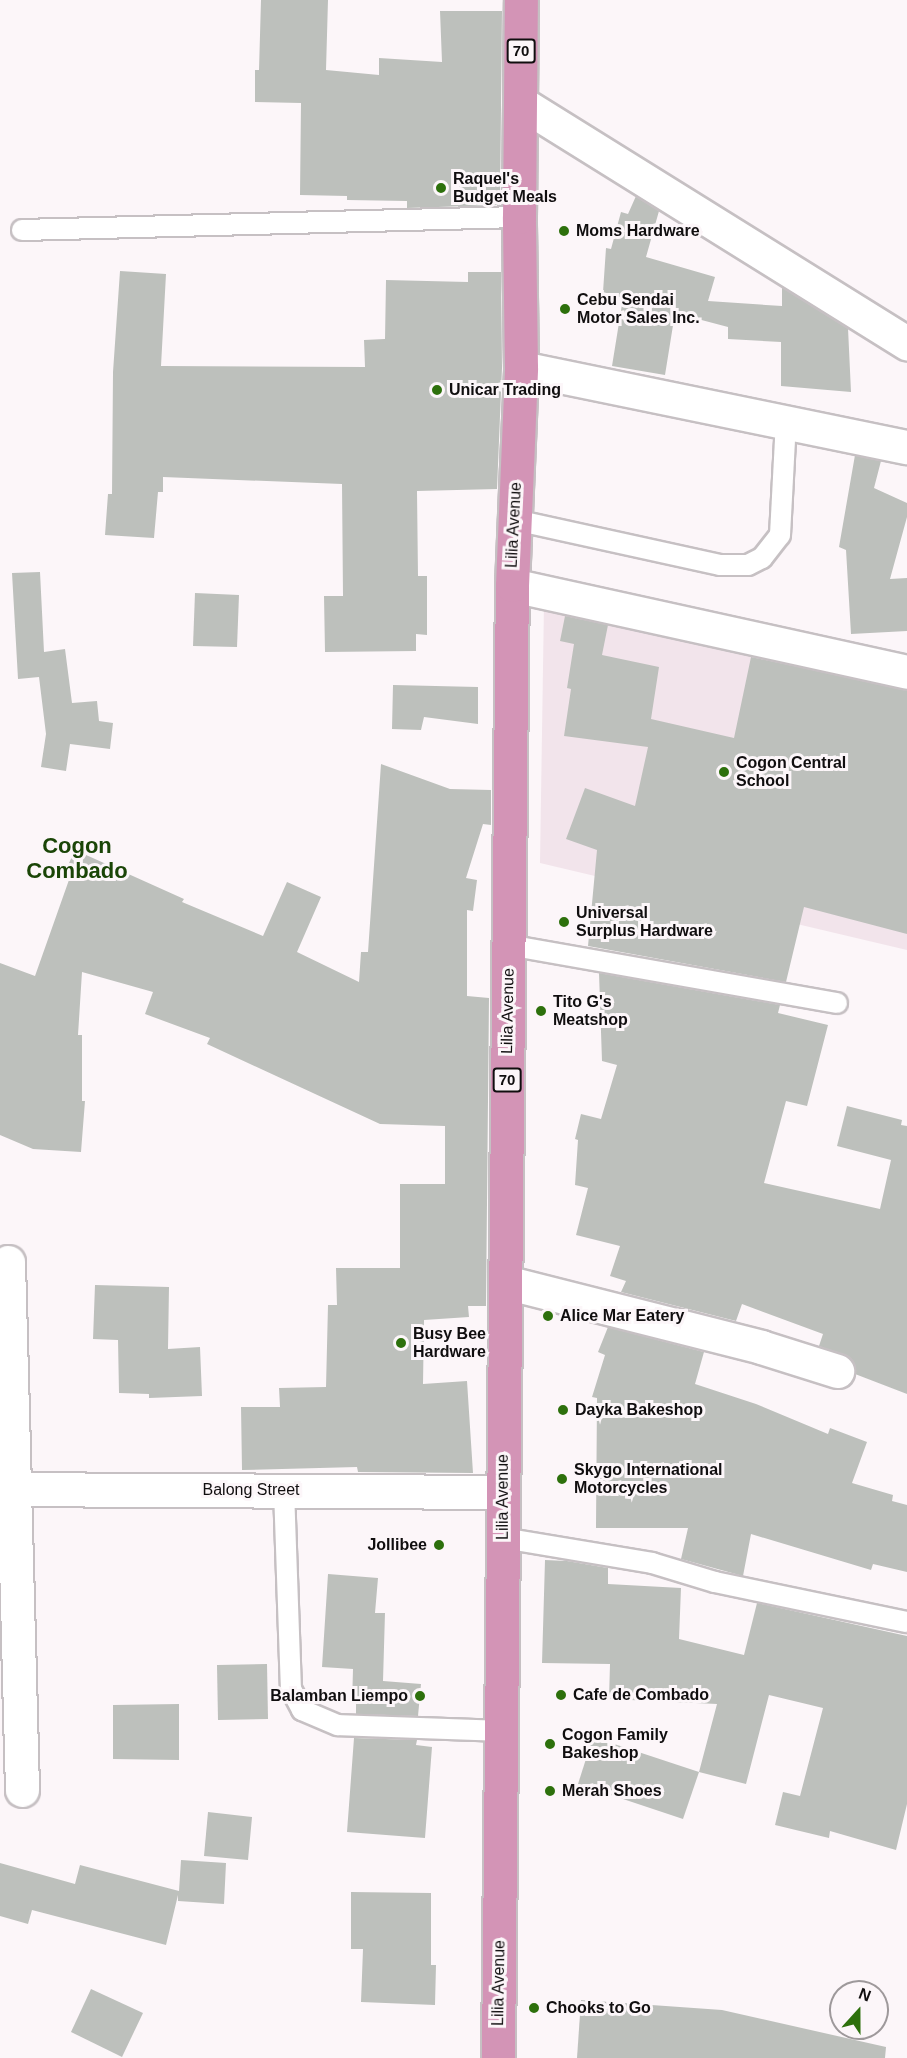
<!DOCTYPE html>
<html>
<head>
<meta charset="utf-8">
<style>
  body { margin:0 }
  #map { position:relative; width:907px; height:2058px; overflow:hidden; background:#fcf6f9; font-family:Arial,sans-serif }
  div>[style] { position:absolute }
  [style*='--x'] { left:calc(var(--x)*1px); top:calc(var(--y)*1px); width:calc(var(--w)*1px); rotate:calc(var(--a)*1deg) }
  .built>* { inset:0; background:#f2e4eb }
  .building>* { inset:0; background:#bdc0bc }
  .roads { filter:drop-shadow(2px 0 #c6c0c3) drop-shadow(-2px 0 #c6c0c3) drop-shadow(0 2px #c6c0c3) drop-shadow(0 -2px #c6c0c3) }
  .service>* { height:20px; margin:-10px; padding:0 10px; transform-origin:10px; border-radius:10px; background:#fff }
  .minor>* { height:33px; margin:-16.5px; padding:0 16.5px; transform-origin:16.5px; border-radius:16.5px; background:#fff }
  .trunk>* { height:33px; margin:-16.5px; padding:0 16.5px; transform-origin:16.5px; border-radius:16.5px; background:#d394b6 }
  .dots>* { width:16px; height:16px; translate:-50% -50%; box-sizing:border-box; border:3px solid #fcf6f9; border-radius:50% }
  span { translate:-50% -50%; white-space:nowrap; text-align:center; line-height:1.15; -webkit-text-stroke:6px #fcf6f9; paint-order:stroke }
  .shield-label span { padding:2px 4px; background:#fcf6f9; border:2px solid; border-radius:4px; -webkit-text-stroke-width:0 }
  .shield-label { font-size:15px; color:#100e0f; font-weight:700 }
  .poi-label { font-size:16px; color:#100e0f; font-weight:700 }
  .left { translate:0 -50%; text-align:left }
  .right { translate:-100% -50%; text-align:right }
  .street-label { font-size:16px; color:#100e0f }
  .district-label { font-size:22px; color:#1a4507; font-weight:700 }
  .north { position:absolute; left:829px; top:1980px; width:60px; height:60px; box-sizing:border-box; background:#fcf6f9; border:2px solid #9e999b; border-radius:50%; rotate:21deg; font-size:16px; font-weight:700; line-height:24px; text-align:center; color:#100e0f }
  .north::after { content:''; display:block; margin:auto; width:21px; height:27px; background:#2d700c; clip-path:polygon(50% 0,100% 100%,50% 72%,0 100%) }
</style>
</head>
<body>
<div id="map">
  <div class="built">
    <i style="clip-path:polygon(544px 603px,907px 682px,907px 950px,540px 863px)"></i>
  </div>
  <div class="building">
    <i style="clip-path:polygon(261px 0,328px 0,326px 70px,379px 75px,379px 58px,442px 62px,440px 11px,502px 11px,500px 205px,407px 208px,407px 201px,347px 200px,347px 196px,300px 195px,301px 103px,255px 102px,255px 70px,259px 70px)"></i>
    <i style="clip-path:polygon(636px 196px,659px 211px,646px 257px,715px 277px,708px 301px,782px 306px,782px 287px,848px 328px,851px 392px,781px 386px,781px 342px,728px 339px,728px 327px,675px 313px,665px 375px,612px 366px,623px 298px,603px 292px,606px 248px,611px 249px,621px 212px,628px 214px)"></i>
    <i style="clip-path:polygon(120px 271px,166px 274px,161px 366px,365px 367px,364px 340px,385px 339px,386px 280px,468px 282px,468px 272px,501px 272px,502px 368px,497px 489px,417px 491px,418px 576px,427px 576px,427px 635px,416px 634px,416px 651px,325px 652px,324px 596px,343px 596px,342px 484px,163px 477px,163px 492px,158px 492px,154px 538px,105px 535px,108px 494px,112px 494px,113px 372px)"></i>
    <i style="clip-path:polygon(855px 455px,881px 461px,874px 488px,907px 503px,907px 517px,890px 579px,907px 578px,907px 631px,851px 634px,846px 550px,839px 547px)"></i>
    <i style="clip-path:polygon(40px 572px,44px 652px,65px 649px,72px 703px,97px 701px,99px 721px,113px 723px,110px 749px,70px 744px,66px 771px,41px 767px,46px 734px,39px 677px,18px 679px,12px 573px)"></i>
    <i style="clip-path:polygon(195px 593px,239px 595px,237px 647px,193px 646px)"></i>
    <i style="clip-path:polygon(565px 616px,608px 625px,602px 655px,659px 667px,651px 719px,734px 738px,751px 657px,907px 690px,907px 934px,804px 907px,786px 982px,588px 946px,597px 850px,566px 839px,585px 788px,635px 806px,648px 747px,564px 736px,571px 689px,567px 688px,574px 644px,560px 641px)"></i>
    <i style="clip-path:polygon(393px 685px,478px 687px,478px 724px,424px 717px,421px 730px,392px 729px)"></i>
    <i style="clip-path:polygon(381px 764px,450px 789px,491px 790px,491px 825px,483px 824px,466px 878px,477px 880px,473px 911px,467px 910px,467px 996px,489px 998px,486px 1306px,468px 1306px,469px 1317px,424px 1320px,423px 1384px,467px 1381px,473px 1473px,358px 1472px,357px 1467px,242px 1470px,241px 1407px,280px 1407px,279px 1388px,326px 1387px,328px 1305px,337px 1305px,336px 1268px,400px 1268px,400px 1184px,445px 1184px,445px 1126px,380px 1124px,207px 1044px,210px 1038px,145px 1014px,153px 992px,82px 972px,78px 1035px,82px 1035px,82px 1101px,85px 1101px,81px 1152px,33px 1149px,0 1135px,0 963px,35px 976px,70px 877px,64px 874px,75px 850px,184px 899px,182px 902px,263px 936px,287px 882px,321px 897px,297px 952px,359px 982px,361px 952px,368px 952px)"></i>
    <i style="clip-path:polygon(599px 973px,780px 1005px,778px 1013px,828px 1025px,807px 1106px,786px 1101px,764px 1183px,880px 1209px,891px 1160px,837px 1146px,847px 1106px,902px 1120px,901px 1125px,907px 1126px,907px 1394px,855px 1374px,855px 1366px,850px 1358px,819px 1346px,823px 1334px,742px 1304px,736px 1321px,621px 1292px,626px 1281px,610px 1276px,620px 1246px,576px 1235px,588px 1188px,575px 1185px,578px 1140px,575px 1139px,581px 1114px,601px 1119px,617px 1065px,602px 1061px)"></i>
    <i style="clip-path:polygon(95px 1285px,169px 1287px,168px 1349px,200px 1347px,202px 1396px,149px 1398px,149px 1394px,119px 1393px,118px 1340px,93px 1339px)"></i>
    <i style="clip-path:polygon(608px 1327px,704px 1352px,695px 1384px,756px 1404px,828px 1434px,830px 1428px,867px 1442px,852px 1483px,893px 1495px,892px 1501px,907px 1505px,907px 1572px,873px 1564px,871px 1570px,751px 1534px,743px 1576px,681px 1559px,688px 1528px,596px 1528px,597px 1398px,592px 1397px,605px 1355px,598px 1352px)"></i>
    <i style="clip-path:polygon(545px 1560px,567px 1561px,608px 1568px,608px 1584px,681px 1588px,679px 1639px,744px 1655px,757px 1603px,907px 1636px,907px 1804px,896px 1850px,830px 1831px,829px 1838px,775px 1825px,783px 1792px,800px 1796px,823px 1708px,769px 1695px,746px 1784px,699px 1772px,717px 1704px,609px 1699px,610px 1664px,542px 1663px)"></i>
    <i style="clip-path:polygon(328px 1574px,378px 1578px,375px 1613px,385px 1613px,383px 1681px,421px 1684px,418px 1716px,356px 1714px,356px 1704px,352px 1704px,353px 1669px,322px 1667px)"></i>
    <i style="clip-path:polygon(267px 1664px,268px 1719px,218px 1720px,217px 1665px)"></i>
    <i style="clip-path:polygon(179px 1704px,179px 1760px,113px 1759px,113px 1705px)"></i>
    <i style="clip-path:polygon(593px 1737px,699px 1772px,683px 1819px,578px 1784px)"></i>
    <i style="clip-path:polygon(354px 1738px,417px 1740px,416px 1745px,432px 1747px,425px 1838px,347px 1832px)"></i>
    <i style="clip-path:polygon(208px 1812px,252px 1817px,248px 1860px,204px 1856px)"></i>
    <i style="clip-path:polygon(181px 1860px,226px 1863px,224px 1904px,178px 1901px,178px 1895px,166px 1945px,32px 1910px,28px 1924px,0 1916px,0 1863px,75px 1884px,80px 1865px,179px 1891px)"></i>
    <i style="clip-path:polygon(351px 1892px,431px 1893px,431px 1965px,436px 1965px,435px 2005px,361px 2002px,363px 1949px,351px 1949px)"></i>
    <i style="clip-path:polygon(91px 1989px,143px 2013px,122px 2057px,71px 2032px)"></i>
    <i style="clip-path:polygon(581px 2000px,722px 2010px,886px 2047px,885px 2058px,577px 2058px)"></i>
  </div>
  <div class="roads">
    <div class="service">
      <i style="--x:22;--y:230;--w:497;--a:-1.5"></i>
      <i style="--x:515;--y:520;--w:210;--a:12.4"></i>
      <i style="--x:720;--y:565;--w:28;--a:0"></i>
      <i style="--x:748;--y:565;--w:16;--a:-27"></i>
      <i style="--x:762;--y:558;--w:29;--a:-52"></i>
      <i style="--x:780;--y:535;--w:114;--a:-87"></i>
      <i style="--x:508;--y:945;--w:334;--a:10"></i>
      <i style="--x:284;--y:1490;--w:199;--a:88"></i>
      <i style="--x:291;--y:1689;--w:24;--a:62"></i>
      <i style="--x:302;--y:1710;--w:39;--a:23"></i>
      <i style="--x:338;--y:1725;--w:163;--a:2.1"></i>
      <i style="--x:503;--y:1538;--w:151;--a:9.5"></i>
      <i style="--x:652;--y:1563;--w:66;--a:16.8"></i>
      <i style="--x:715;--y:1582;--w:196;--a:11.8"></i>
    </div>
    <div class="minor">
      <i style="--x:521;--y:103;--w:455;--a:31.9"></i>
      <i style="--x:521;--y:368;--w:394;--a:11.6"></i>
      <i style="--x:512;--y:585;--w:404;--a:12.4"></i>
      <i style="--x:8;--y:1262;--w:528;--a:88.48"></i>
      <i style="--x:505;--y:1282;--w:264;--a:14.2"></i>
      <i style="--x:761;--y:1347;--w:80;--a:17.5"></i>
      <i style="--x:0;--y:1489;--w:503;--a:0.34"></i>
    </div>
    <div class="trunk">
      <i style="--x:498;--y:2058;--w:1473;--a:-89.46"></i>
      <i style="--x:512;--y:585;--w:217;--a:-87.6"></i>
      <i style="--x:521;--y:368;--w:151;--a:-90.8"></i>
      <i style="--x:519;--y:217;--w:217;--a:-89.5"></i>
    </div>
  </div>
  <div class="dots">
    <i style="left:441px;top:188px;background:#2d700c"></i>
    <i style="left:564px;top:231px;background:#2d700c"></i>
    <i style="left:565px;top:309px;background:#2d700c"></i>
    <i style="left:437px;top:390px;background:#2d700c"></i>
    <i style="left:724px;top:772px;background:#2d700c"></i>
    <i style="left:564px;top:922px;background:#2d700c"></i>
    <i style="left:541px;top:1011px;background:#2d700c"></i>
    <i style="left:548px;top:1316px;background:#2d700c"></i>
    <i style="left:401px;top:1343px;background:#2d700c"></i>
    <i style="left:563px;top:1410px;background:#2d700c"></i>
    <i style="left:562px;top:1479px;background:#2d700c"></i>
    <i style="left:439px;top:1545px;background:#2d700c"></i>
    <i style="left:561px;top:1695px;background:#2d700c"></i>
    <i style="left:420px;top:1696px;background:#2d700c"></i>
    <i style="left:550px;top:1744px;background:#2d700c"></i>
    <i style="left:550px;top:1791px;background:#2d700c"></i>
    <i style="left:534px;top:2008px;background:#2d700c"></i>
  </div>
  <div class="shield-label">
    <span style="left:521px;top:51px">70</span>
    <span style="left:507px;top:1080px">70</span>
  </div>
  <div class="poi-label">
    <span class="left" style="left:453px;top:188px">Raquel's<br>Budget Meals</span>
    <span class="left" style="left:576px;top:231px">Moms Hardware</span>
    <span class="left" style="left:577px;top:309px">Cebu Sendai<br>Motor Sales Inc.</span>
    <span class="left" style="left:449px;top:390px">Unicar Trading</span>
    <span class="left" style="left:736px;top:772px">Cogon Central<br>School</span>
    <span class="left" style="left:576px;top:922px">Universal<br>Surplus Hardware</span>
    <span class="left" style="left:553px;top:1011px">Tito G's<br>Meatshop</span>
    <span class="left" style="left:560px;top:1316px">Alice Mar Eatery</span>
    <span class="left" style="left:413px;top:1343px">Busy Bee<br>Hardware</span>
    <span class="left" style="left:575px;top:1410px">Dayka Bakeshop</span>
    <span class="left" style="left:574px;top:1479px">Skygo International<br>Motorcycles</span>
    <span class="right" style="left:427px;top:1545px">Jollibee</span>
    <span class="left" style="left:573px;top:1695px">Cafe de Combado</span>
    <span class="right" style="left:408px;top:1696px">Balamban Liempo</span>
    <span class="left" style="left:562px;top:1744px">Cogon Family<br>Bakeshop</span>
    <span class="left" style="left:562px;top:1791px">Merah Shoes</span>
    <span class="left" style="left:546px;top:2008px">Chooks to Go</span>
  </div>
  <div class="street-label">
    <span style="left:514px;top:525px;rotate:-87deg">Lilia Avenue</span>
    <span style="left:508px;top:1011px;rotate:-89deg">Lilia Avenue</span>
    <span style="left:251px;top:1490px">Balong Street</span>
    <span style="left:503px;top:1497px;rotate:-90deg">Lilia Avenue</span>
    <span style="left:499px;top:1983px;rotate:-89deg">Lilia Avenue</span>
  </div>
  <div class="district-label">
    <span style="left:77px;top:858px">Cogon<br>Combado</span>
  </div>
  <div class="north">N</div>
</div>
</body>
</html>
